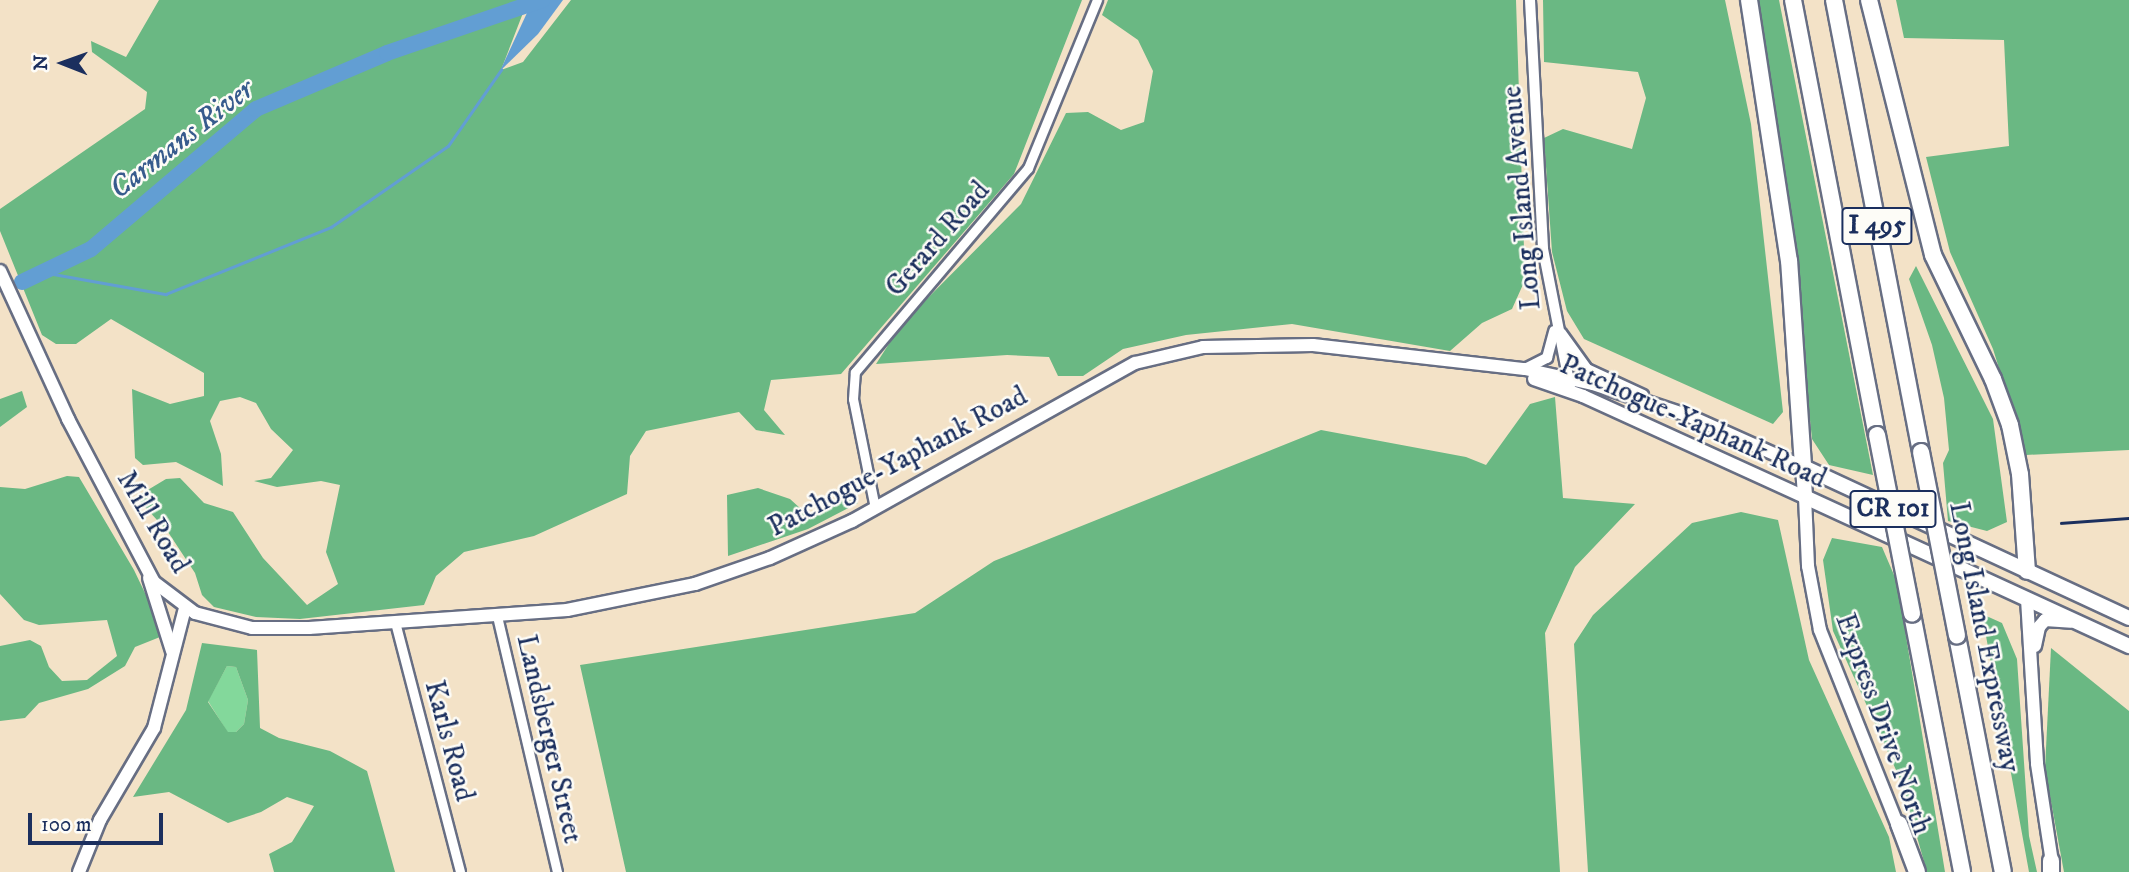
<!DOCTYPE html>
<html>
<head>
<meta charset="utf-8">
<style>
  body { margin:0 }
  #map { position:relative; width:2129px; height:872px; overflow:hidden; background:#f3e2c7; font-family:"IM FELL DW Pica",serif }
  div>[style] { position:absolute }
  [style*='--x'] { left:calc(var(--x)*1px); top:calc(var(--y)*1px); width:calc(var(--w)*1px); rotate:calc(var(--a)*1deg) }
  .green>* { inset:0; background:#83d89b }
  .forest>* { inset:0; background:#6ab883 }
  .water>* { inset:0; background:#629ed3 }
  .stream>* { height:2.5px; margin:-1.25px; padding:0 1.25px; transform-origin:1.25px; border-radius:1.25px; background:#629ed3 }
  .river>* { height:16px; margin:-8px; padding:0 8px; transform-origin:8px; border-radius:8px; background:#629ed3 }
  .roads { filter:drop-shadow(2px 0 #676e83) drop-shadow(-2px 0 #676e83) drop-shadow(0 2px #676e83) drop-shadow(0 -2px #676e83) }
  .minor>* { height:9px; margin:-4.5px; padding:0 4.5px; transform-origin:4.5px; border-radius:4.5px; background:#fff }
  .tertiary>* { height:10px; margin:-5px; padding:0 5px; transform-origin:5px; border-radius:5px; background:#fff }
  .secondary>* { height:12px; margin:-6px; padding:0 6px; transform-origin:6px; border-radius:6px; background:#fff }
  .primary>* { height:14px; margin:-7px; padding:0 7px; transform-origin:7px; border-radius:7px; background:#fff }
  .motorway>* { height:16px; margin:-8px; padding:0 8px; transform-origin:8px; border-radius:8px; background:#fff }
  .rail>* { height:2.5px; margin:-1.25px; padding:0 1.25px; transform-origin:1.25px; border-radius:1.25px; background:#1b2f5e }
  .bridges { filter:drop-shadow(2px 0 #676e83) drop-shadow(-2px 0 #676e83) drop-shadow(0 2px #676e83) drop-shadow(0 -2px #676e83) }
  .motorway-bridge>* { height:16px; margin:-8px; padding:0 8px; transform-origin:8px; border-radius:8px; background:#fff }
  span { translate:-50% -50%; white-space:nowrap; text-align:center; line-height:1.15; -webkit-text-stroke:5px #fdfcf7; paint-order:stroke }
  .shield-label span { padding:2px 5px; background:#fdfcf7; border:2px solid; border-radius:5px; -webkit-text-stroke-width:0 }
  .shield-label { font-size:26px; color:#1b2f5e; font-weight:700 }
  .street-label { font-size:28px; color:#1b2f5e }
  .water-label { font-size:30px; color:#375b8d; font-style:italic }
  .north { position:absolute; left:28px; top:28px; width:70px; height:70px; -webkit-text-stroke:5px #fdfcf7; paint-order:stroke; rotate:271deg; font-size:19px; font-weight:700; line-height:28px; text-align:center; color:#1b2f5e }
  .north::after { content:''; display:block; margin:auto; width:24px; height:32px; background:#1b2f5e; clip-path:polygon(50% 0,100% 100%,50% 72%,0 100%) }
  .scale { position:absolute; left:28px; top:813px; width:135px; height:32px; box-sizing:border-box; border:4px solid #1b2f5e; border-top:0; padding-left:9px; font-size:21px; line-height:24px; white-space:nowrap; color:#1b2f5e; -webkit-text-stroke:5px #fdfcf7; paint-order:stroke }
</style>
</head>
<body>
<div id="map">
  <div class="green">
    <i style="clip-path:polygon(227px 666px,236px 667px,248px 700px,244px 724px,236px 732px,228px 733px,208px 701px)"></i>
  </div>
  <div class="forest">
    <i style="clip-path:polygon(159px 0,528px 0,501px 70px,523px 62px,571px 0,1082px 0,1014px 174px,841px 374px,771px 380px,764px 410px,785px 435px,756px 430px,739px 412px,646px 431px,630px 456px,627px 494px,534px 536px,464px 552px,436px 576px,424px 605px,300px 619px,256px 617px,214px 607px,202px 595px,195px 573px,168px 532px,136px 497px,166px 479px,180px 478px,204px 503px,233px 512px,263px 558px,307px 605px,338px 584px,326px 552px,340px 485px,321px 481px,277px 487px,254px 481px,271px 478px,293px 450px,271px 429px,256px 403px,240px 397px,220px 401px,210px 421px,221px 454px,223px 486px,176px 462px,143px 465px,135px 458px,132px 389px,170px 404px,204px 396px,204px 373px,111px 319px,76px 344px,56px 344px,42px 335px,0 231px,0 209px,145px 109px,147px 92px,92px 52px,91px 41px,126px 57px)"></i>
    <i style="clip-path:polygon(1108px 0,1516px 0,1525px 280px,1512px 309px,1482px 323px,1450px 351px,1292px 324px,1186px 335px,1123px 349px,1083px 376px,1058px 376px,1049px 357px,1007px 355px,876px 364px,901px 325px,1021px 204px,1066px 113px,1088px 112px,1121px 130px,1144px 122px,1153px 71px,1138px 40px,1102px 15px)"></i>
    <i style="clip-path:polygon(1543px 0,1725px 0,1751px 124px,1783px 412px,1773px 424px,1584px 339px,1567px 311px,1552px 252px,1544px 138px,1563px 129px,1632px 149px,1646px 98px,1638px 72px,1544px 62px)"></i>
    <i style="clip-path:polygon(1758px 0,1779px 0,1873px 475px,1829px 465px,1812px 439px,1789px 219px)"></i>
    <i style="clip-path:polygon(1896px 0,2129px 0,2129px 450px,2026px 455px,1993px 349px,1950px 252px,1926px 157px,2009px 146px,2004px 40px,1904px 38px)"></i>
    <i style="clip-path:polygon(1916px 266px,1993px 419px,2007px 522px,1987px 531px,1948px 521px,1943px 463px,1949px 450px,1944px 398px,1932px 345px,1909px 279px)"></i>
    <i style="clip-path:polygon(22px 391px,27px 407px,0 427px,0 399px)"></i>
    <i style="clip-path:polygon(1555px 397px,1563px 498px,1635px 504px,1575px 567px,1545px 633px,1560px 872px,626px 872px,580px 665px,915px 613px,994px 561px,1321px 430px,1466px 457px,1486px 465px,1530px 404px)"></i>
    <i style="clip-path:polygon(67px 476px,79px 477px,134px 570px,165px 635px,135px 647px,125px 666px,88px 689px,39px 703px,25px 718px,0 721px,0 646px,30px 640px,41px 646px,49px 667px,62px 681px,87px 680px,117px 656px,107px 620px,39px 625px,24px 620px,0 594px,0 487px,25px 489px)"></i>
    <i style="clip-path:polygon(758px 488px,790px 499px,811px 518px,843px 498px,858px 503px,808px 529px,728px 556px,727px 495px)"></i>
    <i style="clip-path:polygon(1741px 512px,1778px 520px,1809px 660px,1889px 837px,1896px 872px,1588px 872px,1574px 644px,1593px 615px,1692px 523px)"></i>
    <i style="clip-path:polygon(1832px 538px,1882px 547px,1897px 582px,1945px 872px,1927px 872px,1901px 781px,1833px 631px,1823px 560px)"></i>
    <i style="clip-path:polygon(1982px 614px,2002px 623px,2017px 659px,2029px 836px,2037px 872px,2029px 872px)"></i>
    <i style="clip-path:polygon(evenodd,202px 643px,257px 650px,260px 728px,279px 738px,330px 751px,367px 771px,395px 872px,274px 872px,269px 854px,292px 842px,314px 806px,287px 797px,261px 812px,228px 823px,169px 792px,133px 797px,186px 710px,202px 643px,227px 666px,236px 667px,248px 700px,244px 724px,236px 732px,228px 732px,208px 702px,227px 666px)"></i>
    <i style="clip-path:polygon(2051px 648px,2129px 711px,2129px 872px,2064px 872px,2045px 769px)"></i>
  </div>
  <div class="water">
    <i style="clip-path:polygon(533px 0,563px 0,538px 34px,500px 71px)"></i>
  </div>
  <div class="stream">
    <i style="--x:42;--y:272;--w:126;--a:10.1"></i>
    <i style="--x:166;--y:294;--w:178;--a:-22.1"></i>
    <i style="--x:331;--y:227;--w:142;--a:-34.7"></i>
    <i style="--x:448;--y:146;--w:93;--a:-55.1"></i>
  </div>
  <div class="river">
    <i style="--x:22;--y:282;--w:76;--a:-25.6"></i>
    <i style="--x:91;--y:249;--w:216;--a:-40.3"></i>
    <i style="--x:256;--y:109;--w:142;--a:-23.1"></i>
    <i style="--x:387;--y:53;--w:164;--a:-18.9"></i>
  </div>
  <div class="roads">
    <div class="minor">
      <i style="--x:875;--y:508;--w:111;--a:-101.4"></i>
      <i style="--x:853;--y:399;--w:27;--a:-86"></i>
      <i style="--x:855;--y:372;--w:267;--a:-49.7"></i>
      <i style="--x:1028;--y:168;--w:182;--a:-67.7"></i>
      <i style="--x:497;--y:616;--w:263;--a:76.8"></i>
      <i style="--x:395;--y:622;--w:258;--a:75.4"></i>
    </div>
    <div class="tertiary">
      <i style="--x:1530;--y:0;--w:249;--a:87"></i>
      <i style="--x:1543;--y:249;--w:140;--a:78.9"></i>
      <i style="--x:1561;--y:333;--w:44;--a:54.2"></i>
      <i style="--x:1587;--y:369;--w:62;--a:24.9"></i>
      <i style="--x:1525;--y:369;--w:25;--a:-27"></i>
      <i style="--x:1547;--y:358;--w:28;--a:-75"></i>
    </div>
    <div class="secondary">
      <i style="--x:0;--y:271;--w:163;--a:65.3"></i>
      <i style="--x:68;--y:419;--w:184;--a:62.2"></i>
      <i style="--x:154;--y:582;--w:51;--a:37.1"></i>
      <i style="--x:195;--y:613;--w:59;--a:14.7"></i>
      <i style="--x:252;--y:628;--w:57;--a:0"></i>
      <i style="--x:309;--y:628;--w:259;--a:-4"></i>
      <i style="--x:567;--y:610;--w:131;--a:-11.5"></i>
      <i style="--x:695;--y:584;--w:79;--a:-19.1"></i>
      <i style="--x:770;--y:558;--w:90;--a:-24.3"></i>
      <i style="--x:852;--y:521;--w:324;--a:-29.2"></i>
      <i style="--x:1135;--y:363;--w:70;--a:-13.2"></i>
      <i style="--x:1203;--y:347;--w:110;--a:-1"></i>
      <i style="--x:1313;--y:345;--w:213;--a:6.5"></i>
      <i style="--x:1525;--y:369;--w:70;--a:12.4"></i>
      <i style="--x:1593;--y:384;--w:99;--a:18.3"></i>
      <i style="--x:1687;--y:415;--w:127;--a:24.1"></i>
      <i style="--x:1534;--y:379;--w:52;--a:19.1"></i>
      <i style="--x:1583;--y:396;--w:244;--a:24.5"></i>
      <i style="--x:1805;--y:497;--w:69;--a:87.5"></i>
      <i style="--x:1808;--y:566;--w:65;--a:79.4"></i>
      <i style="--x:1820;--y:630;--w:216;--a:68.3"></i>
      <i style="--x:149;--y:578;--w:77;--a:72.5"></i>
      <i style="--x:2027;--y:599;--w:165;--a:86.5"></i>
      <i style="--x:2037;--y:764;--w:105;--a:81.3"></i>
      <i style="--x:2035;--y:646;--w:19;--a:-78"></i>
      <i style="--x:2039;--y:627;--w:9;--a:-49"></i>
      <i style="--x:2045;--y:620;--w:26;--a:4"></i>
      <i style="--x:79;--y:872;--w:56;--a:-68"></i>
      <i style="--x:100;--y:820;--w:107;--a:-59.6"></i>
      <i style="--x:154;--y:728;--w:124;--a:-75.5"></i>
    </div>
    <div class="primary">
      <i style="--x:2129;--y:618;--w:359;--a:-155.1"></i>
      <i style="--x:1803;--y:467;--w:30;--a:86"></i>
      <i style="--x:1805;--y:497;--w:357;--a:24.7"></i>
    </div>
    <div class="motorway">
      <i style="--x:1749;--y:0;--w:263;--a:81.3"></i>
      <i style="--x:1789;--y:260;--w:207;--a:86.1"></i>
      <i style="--x:1793;--y:0;--w:443;--a:79.1"></i>
      <i style="--x:1834;--y:0;--w:460;--a:79.1"></i>
      <i style="--x:1869;--y:0;--w:263;--a:75.9"></i>
      <i style="--x:1933;--y:255;--w:138;--a:64.2"></i>
      <i style="--x:1993;--y:379;--w:49;--a:69.7"></i>
      <i style="--x:2010;--y:425;--w:50;--a:78.5"></i>
      <i style="--x:2020;--y:474;--w:97;--a:85.9"></i>
      <i style="--x:1912;--y:614;--w:263;--a:79"></i>
      <i style="--x:1957;--y:636;--w:240;--a:79"></i>
      <i style="--x:1899;--y:824;--w:51;--a:69.4"></i>
      <i style="--x:2051;--y:861;--w:11;--a:90"></i>
    </div>
  </div>
  <div class="rail">
    <i style="--x:2061;--y:523;--w:68;--a:-4.2"></i>
  </div>
  <div class="bridges">
    <div class="motorway-bridge">
      <i style="--x:1877;--y:435;--w:182;--a:78.9"></i>
      <i style="--x:1921;--y:452;--w:187;--a:78.9"></i>
    </div>
  </div>
  <div class="shield-label">
    <span style="left:1877px;top:226px">I 495</span>
    <span style="left:1893px;top:509px">CR 101</span>
  </div>
  <div class="street-label">
    <span style="left:1522px;top:198px;rotate:-95deg">Long Island Avenue</span>
    <span style="left:938px;top:239px;rotate:-49deg">Gerard Road</span>
    <span style="left:1693px;top:422px;rotate:24deg">Patchogue-Yaphank Road</span>
    <span style="left:898px;top:462px;rotate:-28deg">Patchogue-Yaphank Road</span>
    <span style="left:153px;top:522px;rotate:59deg">Mill Road</span>
    <span style="left:1984px;top:637px;rotate:79deg">Long Island Expressway</span>
    <span style="left:1883px;top:724px;rotate:70deg">Express Drive North</span>
    <span style="left:549px;top:739px;rotate:77deg">Landsberger Street</span>
    <span style="left:449px;top:741px;rotate:75deg">Karls Road</span>
  </div>
  <div class="water-label">
    <span style="left:182px;top:140px;rotate:-38deg">Carmans River</span>
  </div>
  <div class="north">N</div>
  <div class="scale">100 m</div>
</div>
</body>
</html>
